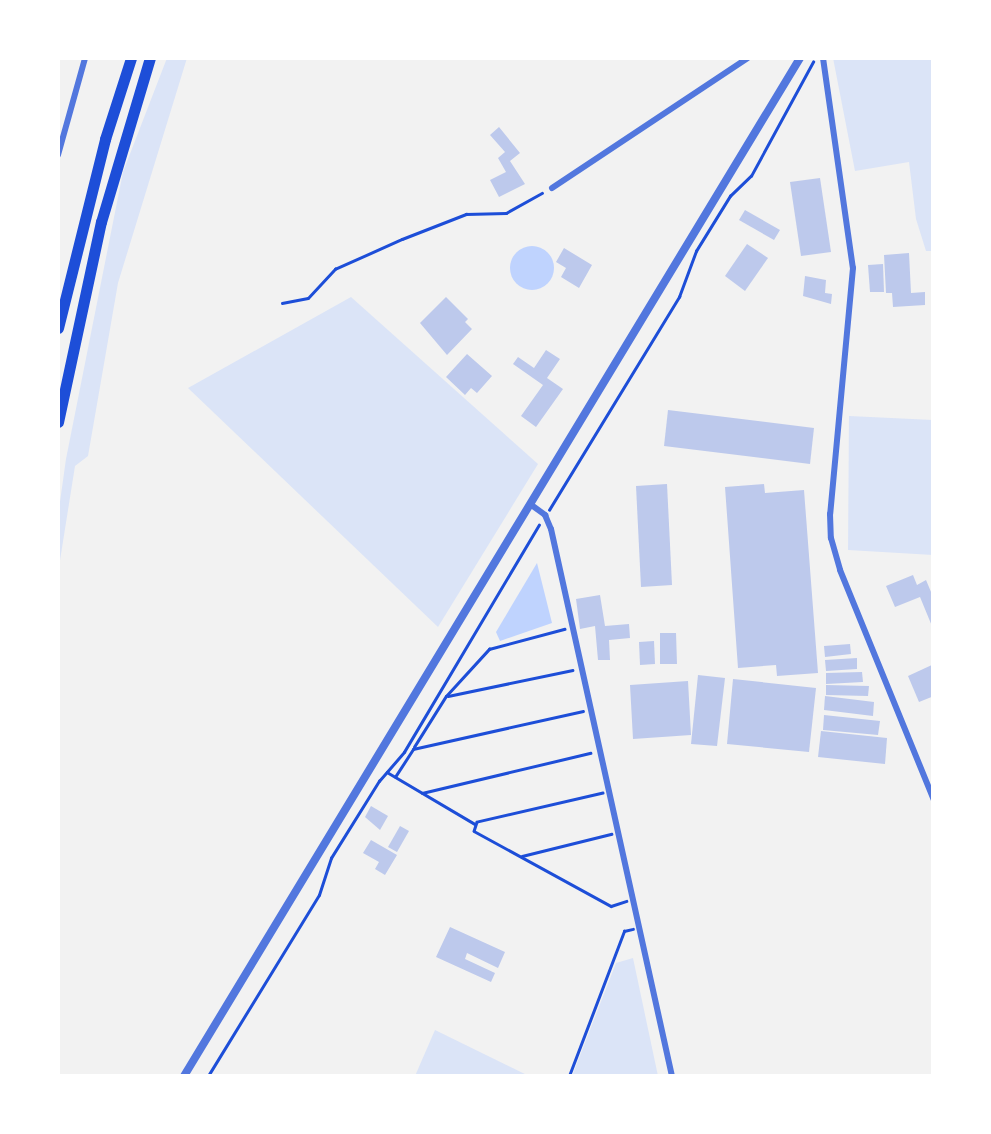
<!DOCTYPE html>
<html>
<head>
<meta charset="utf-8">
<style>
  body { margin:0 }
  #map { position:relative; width:991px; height:1134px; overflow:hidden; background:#f2f2f2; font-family:"Nunito Sans",sans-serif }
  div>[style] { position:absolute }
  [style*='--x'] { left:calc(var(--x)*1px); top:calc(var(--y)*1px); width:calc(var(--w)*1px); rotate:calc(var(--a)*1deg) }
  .green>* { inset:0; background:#dbe4f7 }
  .water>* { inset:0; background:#bfd3fe }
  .round { border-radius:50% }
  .building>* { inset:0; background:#bdc9ec }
  .path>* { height:2.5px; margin:-1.25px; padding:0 1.25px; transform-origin:1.25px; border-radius:1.25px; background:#1d4ed8 }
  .minor>* { height:6px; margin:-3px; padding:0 3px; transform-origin:3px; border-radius:3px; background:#5277de }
  .tertiary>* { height:8px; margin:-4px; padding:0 4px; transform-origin:4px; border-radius:4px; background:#5277de }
  .motorway>* { height:11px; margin:-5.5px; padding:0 5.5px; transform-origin:5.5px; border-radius:5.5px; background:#1d4ed8 }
  span { translate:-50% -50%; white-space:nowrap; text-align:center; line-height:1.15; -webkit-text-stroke:8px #fff; paint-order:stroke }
  .frame { position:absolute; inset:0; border:60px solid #fff; pointer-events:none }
</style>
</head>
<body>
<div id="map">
  <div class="green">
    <i style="clip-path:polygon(167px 58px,187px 58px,118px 283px,88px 456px,75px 466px,58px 573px,58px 516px,66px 459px,123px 172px)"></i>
    <i style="clip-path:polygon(833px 58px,933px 58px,933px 251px,926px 251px,916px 219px,909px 162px,855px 171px)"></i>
    <i style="clip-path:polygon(351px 297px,538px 464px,438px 627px,188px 388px)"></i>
    <i style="clip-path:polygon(849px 416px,933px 420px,933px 555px,848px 550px)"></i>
    <i style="clip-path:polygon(633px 958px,658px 1076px,572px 1076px,616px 963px)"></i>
    <i style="clip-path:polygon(435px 1030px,529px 1076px,415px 1076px)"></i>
  </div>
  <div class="water">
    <i class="round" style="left:510px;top:246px;width:44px;height:44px"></i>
    <i style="clip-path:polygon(537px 563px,552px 623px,500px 641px,496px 632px)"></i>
  </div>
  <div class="building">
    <i style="clip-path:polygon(499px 127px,520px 153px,510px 161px,525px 184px,499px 197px,490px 180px,506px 172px,498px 158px,505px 152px,490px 135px)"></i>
    <i style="clip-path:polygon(820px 178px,831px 252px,801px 256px,790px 182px)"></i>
    <i style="clip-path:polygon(745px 210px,780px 230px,774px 240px,739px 220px)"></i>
    <i style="clip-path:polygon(747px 244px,768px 258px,745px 291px,725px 276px)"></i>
    <i style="clip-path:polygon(564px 248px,592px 265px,579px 288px,561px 277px,566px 268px,556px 262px)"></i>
    <i style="clip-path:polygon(909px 253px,911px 293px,925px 292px,925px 305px,893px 307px,892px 293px,886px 293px,884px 255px)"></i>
    <i style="clip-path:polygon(883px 264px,884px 292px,870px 292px,868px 265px)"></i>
    <i style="clip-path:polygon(805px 276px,826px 280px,825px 293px,832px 294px,831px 304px,803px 296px)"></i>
    <i style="clip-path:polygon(446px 297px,468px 319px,465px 322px,472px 329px,447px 355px,420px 323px)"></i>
    <i style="clip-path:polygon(546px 350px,560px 359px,547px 378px,563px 389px,536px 427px,521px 416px,543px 385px,513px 364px,518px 357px,534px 368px)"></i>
    <i style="clip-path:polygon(467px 354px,492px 376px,477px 393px,471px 388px,465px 395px,446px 377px)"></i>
    <i style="clip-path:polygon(668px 410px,814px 428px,810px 464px,664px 446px)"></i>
    <i style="clip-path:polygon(667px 484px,672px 585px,641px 587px,636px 486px)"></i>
    <i style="clip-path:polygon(764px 484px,765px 493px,804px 490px,818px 673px,777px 676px,776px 665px,738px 668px,725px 487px)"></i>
    <i style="clip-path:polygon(913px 575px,917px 585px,926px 580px,934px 599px,934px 631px,920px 597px,895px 607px,886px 586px)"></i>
    <i style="clip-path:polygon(600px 595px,605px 626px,629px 624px,630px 638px,609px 640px,610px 660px,598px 660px,595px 626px,580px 629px,576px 599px)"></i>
    <i style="clip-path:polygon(660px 633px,676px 633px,677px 664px,660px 664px)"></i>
    <i style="clip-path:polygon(654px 641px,655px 664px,640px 665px,639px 642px)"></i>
    <i style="clip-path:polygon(850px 644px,851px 654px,825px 657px,824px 646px)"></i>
    <i style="clip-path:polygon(857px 658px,857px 669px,826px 671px,825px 660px)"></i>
    <i style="clip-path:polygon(934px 664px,934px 696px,919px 702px,908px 676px)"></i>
    <i style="clip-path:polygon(862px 672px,863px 682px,826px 684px,826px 673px)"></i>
    <i style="clip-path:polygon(698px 675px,725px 678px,717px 746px,691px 744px)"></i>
    <i style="clip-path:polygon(733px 679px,816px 688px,809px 752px,727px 744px)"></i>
    <i style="clip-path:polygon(688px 681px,691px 735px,633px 739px,630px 685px)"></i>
    <i style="clip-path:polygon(826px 685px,869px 686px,868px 696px,826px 695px)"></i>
    <i style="clip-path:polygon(825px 696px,874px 702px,873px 716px,824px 710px)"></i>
    <i style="clip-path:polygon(824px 715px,880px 721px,878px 735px,823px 730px)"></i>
    <i style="clip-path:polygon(821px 731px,887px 738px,885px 764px,818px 757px)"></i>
    <i style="clip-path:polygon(371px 806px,388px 816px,380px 830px,365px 817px)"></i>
    <i style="clip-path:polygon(400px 826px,409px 831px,397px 852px,388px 847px)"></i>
    <i style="clip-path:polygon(371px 840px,397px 855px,385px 875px,375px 869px,379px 862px,363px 853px)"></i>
    <i style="clip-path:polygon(450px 927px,505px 952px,498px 968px,467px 953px,465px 959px,495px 973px,491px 982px,436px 957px)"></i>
  </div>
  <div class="path">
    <i style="--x:282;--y:303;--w:26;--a:-11"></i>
    <i style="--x:308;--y:298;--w:40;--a:-47"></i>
    <i style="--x:335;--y:269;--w:73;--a:-24.1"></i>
    <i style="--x:402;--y:239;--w:69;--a:-21.3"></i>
    <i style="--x:466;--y:214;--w:40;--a:-1.4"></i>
    <i style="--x:506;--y:213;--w:41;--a:-29.1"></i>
    <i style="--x:549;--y:510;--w:250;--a:-58.6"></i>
    <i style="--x:679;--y:297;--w:49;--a:-69.7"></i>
    <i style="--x:696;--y:251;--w:65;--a:-58.3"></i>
    <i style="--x:730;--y:196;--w:29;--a:-44"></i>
    <i style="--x:751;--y:176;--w:130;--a:-61.5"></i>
    <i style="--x:448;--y:696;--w:127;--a:-11.8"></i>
    <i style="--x:414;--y:747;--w:60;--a:-57.9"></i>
    <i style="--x:446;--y:696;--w:64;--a:-47.5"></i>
    <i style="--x:489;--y:649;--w:78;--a:-14.9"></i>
    <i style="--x:387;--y:772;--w:102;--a:30.6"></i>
    <i style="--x:395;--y:777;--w:33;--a:-57"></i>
    <i style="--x:413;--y:749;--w:174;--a:-12.6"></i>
    <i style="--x:422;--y:793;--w:173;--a:-13.4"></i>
    <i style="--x:603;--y:793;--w:129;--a:167"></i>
    <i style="--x:477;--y:822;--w:9;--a:108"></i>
    <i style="--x:474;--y:831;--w:156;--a:28.7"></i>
    <i style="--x:611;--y:906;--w:16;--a:-18"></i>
    <i style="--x:522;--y:856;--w:92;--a:-13.9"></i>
    <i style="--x:208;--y:1076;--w:212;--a:-58.5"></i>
    <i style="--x:319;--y:895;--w:39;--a:-72"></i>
    <i style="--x:331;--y:858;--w:91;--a:-58.1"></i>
    <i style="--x:379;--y:781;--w:38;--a:-49"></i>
    <i style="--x:404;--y:752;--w:264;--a:-59.3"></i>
    <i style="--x:569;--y:1076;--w:155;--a:-69.2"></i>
    <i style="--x:624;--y:931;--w:9;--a:-13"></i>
  </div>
  <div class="minor">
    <i style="--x:823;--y:58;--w:212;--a:81.9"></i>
    <i style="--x:853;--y:268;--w:247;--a:95.3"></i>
    <i style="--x:830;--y:514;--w:24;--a:88"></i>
    <i style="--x:831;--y:538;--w:33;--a:74"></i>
    <i style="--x:840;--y:570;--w:248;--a:67.8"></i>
    <i style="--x:58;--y:155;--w:101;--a:-74.4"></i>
    <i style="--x:552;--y:188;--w:235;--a:-33.6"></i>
    <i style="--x:530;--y:504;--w:19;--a:36"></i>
    <i style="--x:545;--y:515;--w:15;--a:67"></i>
    <i style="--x:551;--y:529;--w:560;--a:77.53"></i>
  </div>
  <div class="tertiary">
    <i style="--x:184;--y:1076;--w:1190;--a:-58.82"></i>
  </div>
  <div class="motorway">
    <i style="--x:58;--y:328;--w:195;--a:-76"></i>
    <i style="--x:105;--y:139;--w:85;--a:-72.2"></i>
    <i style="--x:58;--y:422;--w:205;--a:-77.9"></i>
    <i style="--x:101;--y:222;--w:171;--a:-73.4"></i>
  </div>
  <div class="frame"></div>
</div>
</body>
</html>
